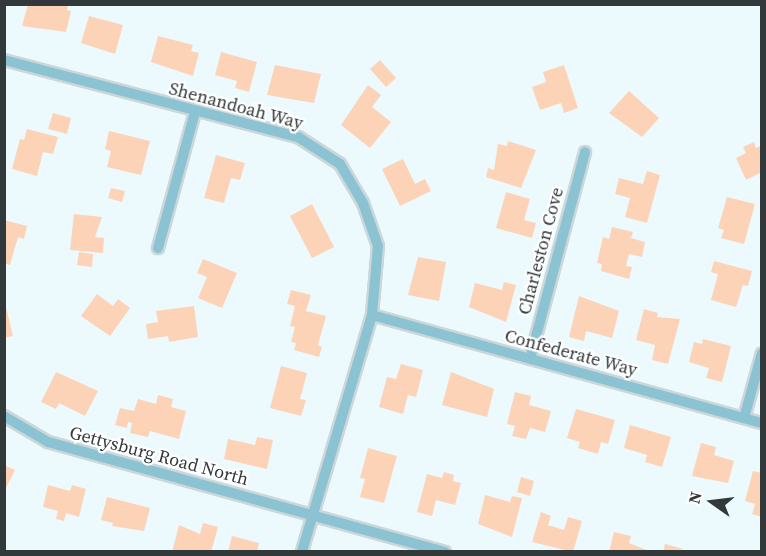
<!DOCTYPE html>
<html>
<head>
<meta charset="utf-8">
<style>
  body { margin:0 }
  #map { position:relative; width:766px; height:556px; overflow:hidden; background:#ecfafe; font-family:"Source Serif 4",serif }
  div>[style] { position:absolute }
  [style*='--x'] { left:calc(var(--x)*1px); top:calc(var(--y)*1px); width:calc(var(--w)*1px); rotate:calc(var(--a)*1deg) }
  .building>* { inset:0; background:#fdd3b8 }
  .roads { filter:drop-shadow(2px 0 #cbd7db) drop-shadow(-2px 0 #cbd7db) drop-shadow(0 2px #cbd7db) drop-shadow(0 -2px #cbd7db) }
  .minor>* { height:10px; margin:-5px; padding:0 5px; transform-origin:5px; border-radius:5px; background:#8cc3d2 }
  span { translate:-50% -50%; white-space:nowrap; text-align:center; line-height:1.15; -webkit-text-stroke:4.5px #fff; paint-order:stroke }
  .street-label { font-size:18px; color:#32393b }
  .frame { position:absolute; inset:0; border:6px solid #32393b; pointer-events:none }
  .north { position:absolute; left:682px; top:472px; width:60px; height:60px; -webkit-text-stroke:4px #fff; paint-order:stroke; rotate:284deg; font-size:16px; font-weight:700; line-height:24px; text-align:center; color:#32393b }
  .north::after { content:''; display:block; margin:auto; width:21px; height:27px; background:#32393b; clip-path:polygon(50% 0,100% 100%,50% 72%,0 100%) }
</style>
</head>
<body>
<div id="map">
  <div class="building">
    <i style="clip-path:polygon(28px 4px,68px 4px,67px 10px,71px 11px,66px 32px,22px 26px)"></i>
    <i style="clip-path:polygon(89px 16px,123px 25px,115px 54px,81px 43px)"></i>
    <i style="clip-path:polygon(158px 36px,193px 45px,191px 51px,199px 53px,193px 76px,151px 62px)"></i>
    <i style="clip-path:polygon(221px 52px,257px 62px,249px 92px,235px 88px,237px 81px,215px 75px)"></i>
    <i style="clip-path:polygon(380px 60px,396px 78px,386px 87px,370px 69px)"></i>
    <i style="clip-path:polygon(275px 65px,321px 74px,314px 103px,267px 95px)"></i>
    <i style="clip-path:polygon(564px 65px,578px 108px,564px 113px,561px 103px,540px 110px,532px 87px,546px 82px,543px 72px)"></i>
    <i style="clip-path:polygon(368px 85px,381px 95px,372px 107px,391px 122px,370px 148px,341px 125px)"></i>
    <i style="clip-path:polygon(629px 91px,659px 118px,642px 137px,609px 113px)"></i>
    <i style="clip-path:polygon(53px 113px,71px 118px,67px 134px,48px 129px)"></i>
    <i style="clip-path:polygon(27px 129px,58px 137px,53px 154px,43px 152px,37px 176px,12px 169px,20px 139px,24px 140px)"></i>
    <i style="clip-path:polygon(109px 131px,150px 141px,141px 175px,107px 167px,111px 151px,105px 149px)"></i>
    <i style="clip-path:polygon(508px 141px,536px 150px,521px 188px,486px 177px,488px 168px,494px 170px,498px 144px,507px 146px)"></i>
    <i style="clip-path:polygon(754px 142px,756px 148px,762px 145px,762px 172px,746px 180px,736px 158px,746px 153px,743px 147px)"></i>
    <i style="clip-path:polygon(216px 155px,245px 163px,240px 180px,231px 178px,224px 203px,204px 198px)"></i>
    <i style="clip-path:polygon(403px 159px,415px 184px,425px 179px,431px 191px,400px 206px,382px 169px)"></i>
    <i style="clip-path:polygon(647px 171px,660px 175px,647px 223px,625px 217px,630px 198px,615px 194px,619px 178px,643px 184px)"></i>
    <i style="clip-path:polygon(111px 188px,125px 191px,122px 202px,108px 198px)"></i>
    <i style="clip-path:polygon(506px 192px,530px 199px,524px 220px,536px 223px,532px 238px,496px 228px)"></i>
    <i style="clip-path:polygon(727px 197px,755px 204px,744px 244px,721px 238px,724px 230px,718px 228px)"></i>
    <i style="clip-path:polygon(312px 204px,334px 247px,312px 258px,290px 216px)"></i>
    <i style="clip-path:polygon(74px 214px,102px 217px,95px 237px,104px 238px,103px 253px,70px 250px)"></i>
    <i style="clip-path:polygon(4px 220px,27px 226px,24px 239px,18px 237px,10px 265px,4px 263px)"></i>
    <i style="clip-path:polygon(612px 227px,633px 232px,631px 238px,645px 242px,642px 257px,629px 254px,626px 266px,632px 267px,629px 279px,601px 271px,602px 264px,597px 263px,603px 237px,609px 239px)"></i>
    <i style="clip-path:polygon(79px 252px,93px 254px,92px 267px,77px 265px)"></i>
    <i style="clip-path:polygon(418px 257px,446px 262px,439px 301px,408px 295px)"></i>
    <i style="clip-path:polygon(203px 259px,237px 273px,222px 308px,198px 298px,207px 277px,197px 273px)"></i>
    <i style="clip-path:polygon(714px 261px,752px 271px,748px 286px,743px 285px,736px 307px,711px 300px,718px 274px,711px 272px)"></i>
    <i style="clip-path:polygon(504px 282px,516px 285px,506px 322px,469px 307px,475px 283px,502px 290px)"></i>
    <i style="clip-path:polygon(291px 290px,311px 295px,306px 311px,326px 316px,318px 345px,322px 347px,319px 357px,294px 350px,296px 343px,291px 342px,295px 327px,290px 326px,295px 306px,287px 304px)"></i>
    <i style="clip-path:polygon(97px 294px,113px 306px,118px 299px,130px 308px,110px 336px,81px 316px)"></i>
    <i style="clip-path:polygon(579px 296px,619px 311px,612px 338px,586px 331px,584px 341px,569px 337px)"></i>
    <i style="clip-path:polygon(4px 299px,13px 336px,4px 338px)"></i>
    <i style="clip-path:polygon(194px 306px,198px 337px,169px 342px,168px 336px,148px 339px,146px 324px,158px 322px,156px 311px)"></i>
    <i style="clip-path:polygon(644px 309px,658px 313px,657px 317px,680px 319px,668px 364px,652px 360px,655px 345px,636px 340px)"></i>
    <i style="clip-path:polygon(703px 339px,731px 346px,722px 382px,706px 378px,709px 368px,689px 362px,694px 342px,702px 344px)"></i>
    <i style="clip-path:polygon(401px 364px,423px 370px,416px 397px,408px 395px,403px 414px,379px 407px,387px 377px,396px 379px)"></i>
    <i style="clip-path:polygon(281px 366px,307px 373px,300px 399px,306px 400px,301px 416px,270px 408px)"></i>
    <i style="clip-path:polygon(56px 372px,98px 391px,85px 416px,59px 403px,56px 409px,41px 402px)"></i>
    <i style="clip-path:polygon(451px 372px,494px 389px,487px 417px,442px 405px)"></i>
    <i style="clip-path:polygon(515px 392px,531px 396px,529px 405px,551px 411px,545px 432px,530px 428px,526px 439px,512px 436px,515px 426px,507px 424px)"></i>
    <i style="clip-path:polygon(158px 395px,173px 399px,171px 407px,186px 411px,179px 439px,150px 431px,148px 437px,130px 433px,132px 423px,128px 422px,127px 428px,115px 425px,120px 408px,134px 411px,138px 399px,156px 404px)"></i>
    <i style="clip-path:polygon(576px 409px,615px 420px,608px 444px,601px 442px,598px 454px,578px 448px,580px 442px,567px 438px)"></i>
    <i style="clip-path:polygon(630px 425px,671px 437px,662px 467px,645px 462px,647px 455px,624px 448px)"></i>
    <i style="clip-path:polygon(257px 437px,273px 440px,267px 469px,224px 459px,228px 439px,255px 445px)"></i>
    <i style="clip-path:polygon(701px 443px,716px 447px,714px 455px,734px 461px,728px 483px,692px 476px)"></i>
    <i style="clip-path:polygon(368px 448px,397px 456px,384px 503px,360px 497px,365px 479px,360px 478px)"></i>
    <i style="clip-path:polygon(4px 465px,15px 470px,4px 492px)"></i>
    <i style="clip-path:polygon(753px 471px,762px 473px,762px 517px,752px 514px,755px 504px,745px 501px)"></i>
    <i style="clip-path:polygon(444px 472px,454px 475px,453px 481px,461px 483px,455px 505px,436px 500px,432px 516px,417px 512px,427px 474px,442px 478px)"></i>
    <i style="clip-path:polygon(521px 477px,534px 481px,530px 496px,517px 492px)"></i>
    <i style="clip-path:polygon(48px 485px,70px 491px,72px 485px,86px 489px,79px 517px,66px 513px,64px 521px,56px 519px,58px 511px,43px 507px)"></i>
    <i style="clip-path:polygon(485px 495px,510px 502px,512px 496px,522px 498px,512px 537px,478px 524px)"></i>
    <i style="clip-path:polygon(107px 497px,150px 508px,144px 531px,112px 526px,113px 523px,101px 520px)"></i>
    <i style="clip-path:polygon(541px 512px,551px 516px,548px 525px,564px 530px,568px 517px,582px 521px,573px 552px,532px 542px)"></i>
    <i style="clip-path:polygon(203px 523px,218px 527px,211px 552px,172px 552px,179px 525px,200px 534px)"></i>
    <i style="clip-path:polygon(614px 532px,631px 536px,629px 543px,652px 552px,609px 552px)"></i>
    <i style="clip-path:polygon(232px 536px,259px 543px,257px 552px,228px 552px)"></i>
    <i style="clip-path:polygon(665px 544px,684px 549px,663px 552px)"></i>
  </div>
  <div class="roads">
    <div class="minor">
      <i style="--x:4;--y:60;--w:304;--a:14.7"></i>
      <i style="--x:298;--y:137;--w:50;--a:32.7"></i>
      <i style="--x:340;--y:164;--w:45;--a:59.5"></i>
      <i style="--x:363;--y:203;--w:46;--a:70.8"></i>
      <i style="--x:378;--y:246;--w:69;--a:95"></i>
      <i style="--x:372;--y:315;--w:247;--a:106.5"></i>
      <i style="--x:158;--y:248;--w:141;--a:-74.8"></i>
      <i style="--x:372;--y:315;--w:405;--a:15.5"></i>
      <i style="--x:530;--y:359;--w:214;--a:-75.1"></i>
      <i style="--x:4;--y:416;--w:51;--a:30.6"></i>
      <i style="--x:48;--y:442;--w:412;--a:15.5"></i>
      <i style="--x:744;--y:418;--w:67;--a:-74.5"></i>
    </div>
  </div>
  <div class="street-label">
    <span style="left:236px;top:106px;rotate:15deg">Shenandoah Way</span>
    <span style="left:541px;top:251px;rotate:-75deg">Charleston Cove</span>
    <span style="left:571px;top:353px;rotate:15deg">Confederate Way</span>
    <span style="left:159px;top:456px;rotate:15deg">Gettysburg Road North</span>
  </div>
  <div class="frame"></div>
  <div class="north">N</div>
</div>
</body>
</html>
